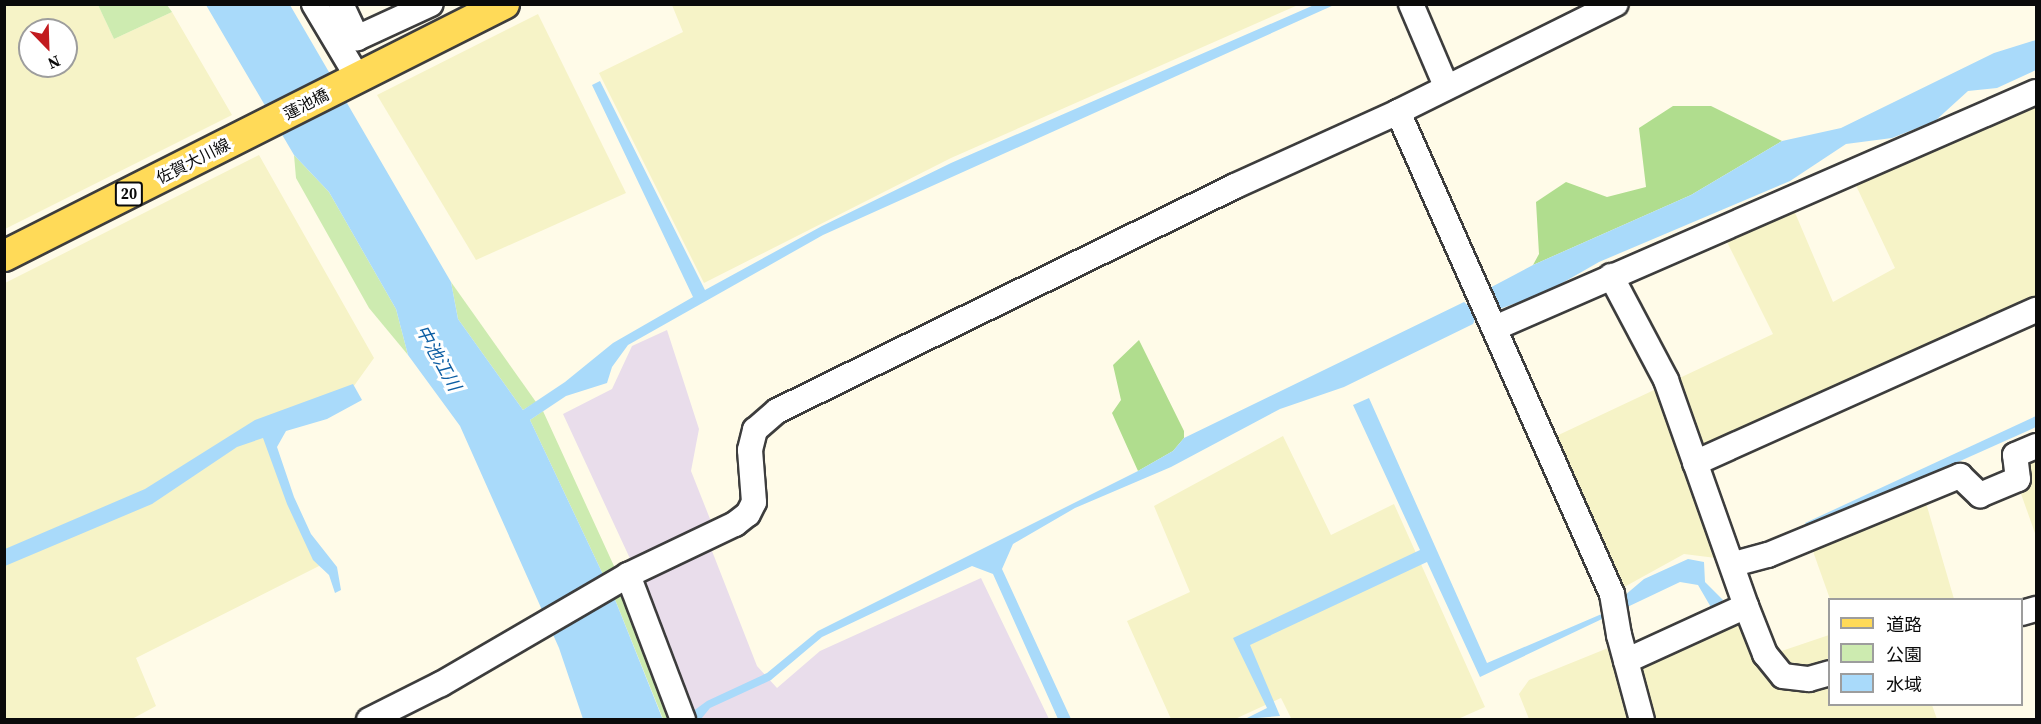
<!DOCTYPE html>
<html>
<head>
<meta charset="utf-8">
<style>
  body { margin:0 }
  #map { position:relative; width:2041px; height:724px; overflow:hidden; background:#fffbe8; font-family:"Source Serif 4","Noto Sans JP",serif }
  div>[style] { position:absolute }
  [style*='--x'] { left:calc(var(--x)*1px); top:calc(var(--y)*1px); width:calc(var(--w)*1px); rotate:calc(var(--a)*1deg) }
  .industrial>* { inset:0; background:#e9ddeb }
  .farmland>* { inset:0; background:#f6f3c7 }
  .green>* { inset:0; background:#cdebb0 }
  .forest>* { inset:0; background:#b0dd8e }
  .water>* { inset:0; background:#a9dafa }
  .roads { filter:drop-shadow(2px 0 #3d3d3d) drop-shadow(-2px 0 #3d3d3d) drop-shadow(0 2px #3d3d3d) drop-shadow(0 -2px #3d3d3d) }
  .minor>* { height:24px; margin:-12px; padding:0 12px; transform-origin:12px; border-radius:12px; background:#fff }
  .major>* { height:30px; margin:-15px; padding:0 15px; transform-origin:15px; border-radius:15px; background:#ffda58 }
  span { translate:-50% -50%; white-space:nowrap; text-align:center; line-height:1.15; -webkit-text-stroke:6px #fff; paint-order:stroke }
  .shield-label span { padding:2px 4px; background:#fff; border:2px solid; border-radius:4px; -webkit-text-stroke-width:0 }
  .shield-label { font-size:15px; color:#0a0a0a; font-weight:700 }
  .street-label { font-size:16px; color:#0a0a0a }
  .water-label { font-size:18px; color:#0d5ea3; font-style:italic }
  .frame { position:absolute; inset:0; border:6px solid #0a0a0a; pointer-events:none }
  .legend { position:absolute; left:1828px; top:598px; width:195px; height:108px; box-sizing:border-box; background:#fff; border:2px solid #9d9d9d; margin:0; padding:8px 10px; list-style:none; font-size:18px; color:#0a0a0a }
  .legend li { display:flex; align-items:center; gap:12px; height:30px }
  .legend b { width:30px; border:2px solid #9d9d9d }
  .north { position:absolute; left:18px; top:18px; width:60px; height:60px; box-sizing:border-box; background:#fff; border:2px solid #9d9d9d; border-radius:50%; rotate:157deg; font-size:16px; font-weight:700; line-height:24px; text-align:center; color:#0a0a0a }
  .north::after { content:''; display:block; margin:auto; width:21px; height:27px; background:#c21b1f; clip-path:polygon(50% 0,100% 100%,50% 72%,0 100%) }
</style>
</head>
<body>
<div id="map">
  <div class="industrial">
    <i style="clip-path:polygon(667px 330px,699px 429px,691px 471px,714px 529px,712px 551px,757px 666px,777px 688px,820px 651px,981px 578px,1049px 719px,691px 719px,639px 578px,563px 414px,612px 389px,632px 346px)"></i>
  </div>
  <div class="farmland">
    <i style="clip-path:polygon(evenodd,5px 5px,98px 5px,114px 39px,172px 12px,232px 115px,5px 229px,5px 5px,30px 30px,66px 30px,66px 66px,30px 66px,30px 30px)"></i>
    <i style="clip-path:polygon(672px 5px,1298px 5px,951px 158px,704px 283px,599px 73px,683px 32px)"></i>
    <i style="clip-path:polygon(538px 14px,626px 193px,476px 260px,377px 95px)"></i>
    <i style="clip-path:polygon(2036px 99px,2036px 305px,1686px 462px,1724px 559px,1684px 554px,1617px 591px,1550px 439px,1773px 334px,1725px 238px,1793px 208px,1833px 302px,1895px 268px,1852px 177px)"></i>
    <i style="clip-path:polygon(259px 155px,374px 358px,346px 397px,263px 425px,298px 518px,325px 563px,136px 658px,156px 706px,132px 719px,5px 720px,5px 283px)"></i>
    <i style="clip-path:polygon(1283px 436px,1331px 535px,1394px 504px,1485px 707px,1458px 719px,1292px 720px,1281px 698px,1235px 719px,1171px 719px,1127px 621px,1190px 592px,1154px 506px)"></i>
    <i style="clip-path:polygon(2036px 452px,2036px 536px,2020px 491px,2025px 457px)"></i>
    <i style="clip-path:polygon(1924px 496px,1954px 599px,1830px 599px,1810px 543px)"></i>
    <i style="clip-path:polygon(1740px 621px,1763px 676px,1785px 688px,1810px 691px,1829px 684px,1830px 704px,1932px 705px,1937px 719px,1650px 719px,1635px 668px)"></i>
    <i style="clip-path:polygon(1829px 635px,1829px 660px,1799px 670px,1776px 653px)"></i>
    <i style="clip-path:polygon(1613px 646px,1633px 719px,1529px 719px,1519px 694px,1529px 680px)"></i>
  </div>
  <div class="green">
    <i style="clip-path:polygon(98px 5px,167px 5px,172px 12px,114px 39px)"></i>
    <i style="clip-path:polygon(294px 155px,329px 192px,396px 309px,408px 355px,369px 308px,296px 178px)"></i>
    <i style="clip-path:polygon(451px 282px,536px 402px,523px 410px,458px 319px)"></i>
    <i style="clip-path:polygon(543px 411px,625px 590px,672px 719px,663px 719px,616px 602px,530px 420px)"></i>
  </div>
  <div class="forest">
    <i style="clip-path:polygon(1673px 106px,1711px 106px,1782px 141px,1691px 195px,1533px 265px,1539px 254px,1536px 202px,1566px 182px,1607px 197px,1646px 187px,1639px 128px)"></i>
    <i style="clip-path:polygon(1139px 340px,1184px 431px,1184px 438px,1173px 451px,1138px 471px,1112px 413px,1121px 400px,1113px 365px)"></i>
  </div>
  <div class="water">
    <i style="clip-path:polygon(206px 5px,290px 5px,451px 282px,458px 319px,523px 410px,565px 382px,613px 343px,693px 297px,592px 85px,600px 81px,705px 290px,822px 226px,951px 163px,1314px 5px,1334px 5px,823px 235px,628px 345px,612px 367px,607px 383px,566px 396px,530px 420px,616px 602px,663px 720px,583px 719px,559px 648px,460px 426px,408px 355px,396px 309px,329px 192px,294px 155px)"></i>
    <i style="clip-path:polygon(2036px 40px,2036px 70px,1997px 88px,1968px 91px,1935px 121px,1892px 138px,1846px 144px,1790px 181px,1599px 262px,1543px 294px,1476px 317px,1473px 324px,1344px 387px,1280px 409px,1171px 467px,1075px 508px,1013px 544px,1002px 569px,1071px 719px,1058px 719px,993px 574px,972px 566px,822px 637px,771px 680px,710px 708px,701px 719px,681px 720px,707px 701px,767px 673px,818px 631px,1138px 471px,1173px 451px,1184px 438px,1464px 302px,1474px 311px,1484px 291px,1533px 265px,1691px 195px,1782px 141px,1841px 128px,1994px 53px)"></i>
    <i style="clip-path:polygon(353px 384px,362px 400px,327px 419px,286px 431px,277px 447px,294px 497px,311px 534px,337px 567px,341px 590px,335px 593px,329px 575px,313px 560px,287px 504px,263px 438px,237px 447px,152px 504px,5px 566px,5px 549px,145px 489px,255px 420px)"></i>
    <i style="clip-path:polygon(1369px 398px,1487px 663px,1604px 613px,1644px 579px,1688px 559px,1704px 562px,1705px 582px,1723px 600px,1712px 609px,1698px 585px,1680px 582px,1480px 677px,1427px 562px,1250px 645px,1280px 716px,1245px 719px,1267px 708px,1233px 638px,1420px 550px,1353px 405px)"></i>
    <i style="clip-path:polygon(2036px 416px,2036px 427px,1808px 529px,1805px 523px)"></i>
  </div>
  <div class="roads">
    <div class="minor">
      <i style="--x:314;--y:4;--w:86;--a:59.3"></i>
      <i style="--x:341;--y:4;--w:38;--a:65"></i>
      <i style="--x:357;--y:38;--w:81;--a:-24.7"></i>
      <i style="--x:1411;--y:4;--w:89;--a:66.9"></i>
      <i style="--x:1398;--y:112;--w:527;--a:66.06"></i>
      <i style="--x:1612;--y:594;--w:42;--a:80.3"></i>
      <i style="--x:1619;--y:635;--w:88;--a:74.9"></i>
      <i style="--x:1611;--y:276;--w:118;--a:62.1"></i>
      <i style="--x:1666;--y:380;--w:240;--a:70.5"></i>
      <i style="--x:1746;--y:606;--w:132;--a:155.4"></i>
      <i style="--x:1495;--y:328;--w:590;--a:-23.57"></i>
      <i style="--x:1695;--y:463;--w:374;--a:-24.2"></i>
      <i style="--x:1734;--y:564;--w:35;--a:-15"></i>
      <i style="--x:1768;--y:555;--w:208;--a:-22.4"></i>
      <i style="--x:1960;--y:476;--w:28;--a:44"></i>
      <i style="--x:1980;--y:495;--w:41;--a:-22.8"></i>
      <i style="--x:2018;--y:479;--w:24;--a:-97"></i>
      <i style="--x:2015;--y:455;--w:23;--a:-23"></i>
      <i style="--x:628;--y:575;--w:155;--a:69.2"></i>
      <i style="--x:1746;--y:606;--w:52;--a:68.4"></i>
      <i style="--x:1765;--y:654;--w:28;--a:51"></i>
      <i style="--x:1783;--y:676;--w:26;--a:7"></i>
      <i style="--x:1809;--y:679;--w:22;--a:-16"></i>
      <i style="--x:2022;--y:613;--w:15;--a:-16"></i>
      <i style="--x:369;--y:720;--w:80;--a:-26.6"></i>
      <i style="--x:441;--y:684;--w:216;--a:-30.2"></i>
      <i style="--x:628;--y:575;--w:119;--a:-25.5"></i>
      <i style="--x:735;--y:524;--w:16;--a:-38"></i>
      <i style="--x:748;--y:514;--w:13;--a:-63"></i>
      <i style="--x:754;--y:502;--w:52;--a:-94.4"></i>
      <i style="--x:750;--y:450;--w:21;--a:-76"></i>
      <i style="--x:755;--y:430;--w:29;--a:-41"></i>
      <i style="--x:777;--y:411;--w:510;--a:-26.16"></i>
      <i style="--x:1235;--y:186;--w:179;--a:-24.4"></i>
      <i style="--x:1398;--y:112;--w:243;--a:-26.4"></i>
    </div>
    <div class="major">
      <i style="--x:4;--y:256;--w:560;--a:-26.75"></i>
    </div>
  </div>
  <div class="shield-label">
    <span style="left:129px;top:194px">20</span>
  </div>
  <div class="street-label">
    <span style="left:306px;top:104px;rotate:-27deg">蓮池橋</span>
    <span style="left:193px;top:161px;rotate:-27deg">佐賀大川線</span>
  </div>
  <div class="water-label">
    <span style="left:438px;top:358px;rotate:61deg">中池江川</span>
  </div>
  <div class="frame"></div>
  <ul class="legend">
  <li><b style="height:8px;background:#ffda58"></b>道路</li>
  <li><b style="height:16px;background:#cdebb0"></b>公園</li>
  <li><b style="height:16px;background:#a9dafa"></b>水域</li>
  </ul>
  <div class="north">N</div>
</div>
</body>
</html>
